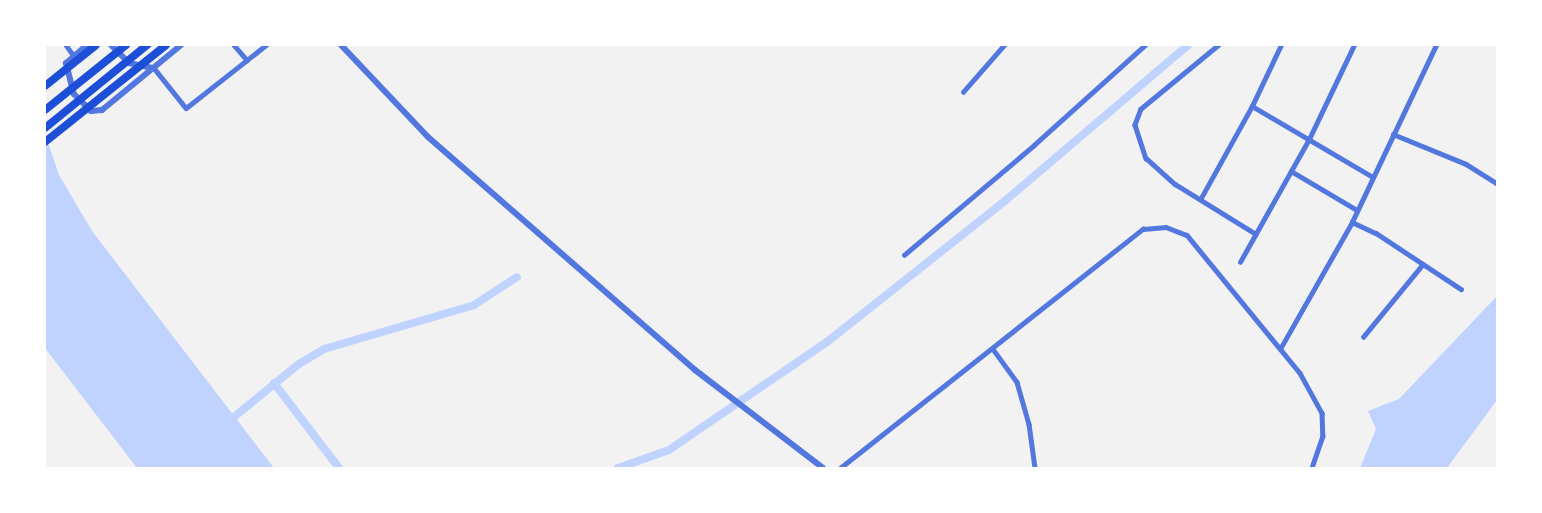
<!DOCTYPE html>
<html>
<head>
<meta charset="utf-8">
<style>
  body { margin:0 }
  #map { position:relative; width:1542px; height:513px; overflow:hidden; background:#f2f2f2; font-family:Inter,sans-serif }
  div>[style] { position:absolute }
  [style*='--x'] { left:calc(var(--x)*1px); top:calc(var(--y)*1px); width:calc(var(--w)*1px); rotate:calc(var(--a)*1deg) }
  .water>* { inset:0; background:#bfd3fe }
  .canal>* { height:8px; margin:-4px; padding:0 4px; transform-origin:4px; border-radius:4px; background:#bfd3fe }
  .minor>* { height:4.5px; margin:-2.25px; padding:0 2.25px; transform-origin:2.25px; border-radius:2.25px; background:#5277de }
  .tertiary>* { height:6px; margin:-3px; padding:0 3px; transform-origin:3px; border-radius:3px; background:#5277de }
  .primary>* { height:8px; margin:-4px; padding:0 4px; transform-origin:4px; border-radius:4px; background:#1d4ed8 }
  .trunk>* { height:8px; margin:-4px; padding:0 4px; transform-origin:4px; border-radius:4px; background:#1d4ed8 }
  span { translate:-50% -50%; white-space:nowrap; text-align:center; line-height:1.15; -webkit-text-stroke:4.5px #fff; paint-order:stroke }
  .frame { position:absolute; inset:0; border:46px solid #fff; pointer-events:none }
</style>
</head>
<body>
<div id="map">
  <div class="water">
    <i style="clip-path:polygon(45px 134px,59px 175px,92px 231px,274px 468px,137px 468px,45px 348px)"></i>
    <i style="clip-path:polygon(1497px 296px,1497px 400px,1447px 468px,1360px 468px,1376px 429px,1368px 411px,1399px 399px)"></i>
  </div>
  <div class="canal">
    <i style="--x:274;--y:383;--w:107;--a:52.6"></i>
    <i style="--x:229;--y:421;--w:90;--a:-39.2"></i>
    <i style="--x:299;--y:364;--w:29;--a:-31"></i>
    <i style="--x:324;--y:349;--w:156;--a:-16.3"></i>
    <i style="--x:474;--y:305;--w:51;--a:-33.1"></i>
    <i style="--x:618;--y:468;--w:54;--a:-19.4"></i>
    <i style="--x:669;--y:450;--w:191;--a:-34.4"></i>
    <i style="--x:827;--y:342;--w:228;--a:-38.4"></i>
    <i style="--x:1006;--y:200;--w:239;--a:-40.4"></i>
  </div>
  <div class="minor">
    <i style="--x:66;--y:45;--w:14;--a:54"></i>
    <i style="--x:234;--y:45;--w:20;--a:49"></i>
    <i style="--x:1219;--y:45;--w:101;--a:140.6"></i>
    <i style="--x:1141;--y:109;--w:17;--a:111"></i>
    <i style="--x:1135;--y:125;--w:35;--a:72"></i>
    <i style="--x:1146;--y:158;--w:39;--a:42"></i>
    <i style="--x:1175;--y:184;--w:95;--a:31.7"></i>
    <i style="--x:154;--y:68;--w:51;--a:51.3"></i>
    <i style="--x:186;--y:108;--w:102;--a:-38.2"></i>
    <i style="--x:963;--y:92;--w:62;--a:-48.9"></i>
    <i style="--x:1252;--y:106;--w:68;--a:-64.6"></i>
    <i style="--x:1393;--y:134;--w:79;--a:22.3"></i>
    <i style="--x:1466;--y:164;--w:36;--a:32"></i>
    <i style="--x:1291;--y:171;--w:77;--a:30.6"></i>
    <i style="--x:1201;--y:198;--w:105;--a:-61"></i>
    <i style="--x:1252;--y:106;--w:140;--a:30.4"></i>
    <i style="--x:1352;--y:222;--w:26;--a:25"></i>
    <i style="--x:1376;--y:233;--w:102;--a:33.4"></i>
    <i style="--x:904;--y:255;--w:170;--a:-40.2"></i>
    <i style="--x:1034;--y:145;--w:149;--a:-42"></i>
    <i style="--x:1240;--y:262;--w:141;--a:-60.7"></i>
    <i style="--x:1309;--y:139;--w:104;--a:-64.4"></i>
    <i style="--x:1363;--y:337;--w:94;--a:-50.6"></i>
    <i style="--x:993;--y:349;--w:41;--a:54"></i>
    <i style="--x:1017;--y:382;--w:44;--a:74.1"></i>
    <i style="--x:1029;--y:424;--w:44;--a:82.2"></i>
    <i style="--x:1280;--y:349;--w:146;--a:-60.4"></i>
    <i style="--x:1352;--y:222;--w:196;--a:-64.6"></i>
    <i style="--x:840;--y:468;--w:386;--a:-38.3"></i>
    <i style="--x:1143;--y:229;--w:23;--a:-5"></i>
    <i style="--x:1166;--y:227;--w:22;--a:21"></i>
    <i style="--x:1187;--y:235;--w:178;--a:50.7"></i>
    <i style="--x:1300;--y:373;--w:46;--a:61.2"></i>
    <i style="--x:1322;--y:413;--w:23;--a:88"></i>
    <i style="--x:1323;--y:436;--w:34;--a:109"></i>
  </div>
  <div class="tertiary">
    <i style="--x:87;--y:45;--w:28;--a:139"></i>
    <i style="--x:66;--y:63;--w:32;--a:76"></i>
    <i style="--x:74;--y:94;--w:24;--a:45"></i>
    <i style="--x:91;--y:111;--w:11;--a:-5"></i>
    <i style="--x:102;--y:110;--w:102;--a:-39.4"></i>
    <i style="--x:111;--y:45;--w:25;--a:45"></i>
    <i style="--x:129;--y:63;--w:24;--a:12"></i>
    <i style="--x:341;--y:45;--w:127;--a:46.6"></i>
    <i style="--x:428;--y:137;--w:354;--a:41.1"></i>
    <i style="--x:695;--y:370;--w:161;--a:37.4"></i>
  </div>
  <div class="primary">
    <i style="--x:45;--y:110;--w:104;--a:-38.7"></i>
    <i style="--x:45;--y:128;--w:132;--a:-39.1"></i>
  </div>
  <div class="trunk">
    <i style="--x:45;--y:86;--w:65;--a:-38.8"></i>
    <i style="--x:45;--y:142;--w:155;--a:-38.7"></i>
  </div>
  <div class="frame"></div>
</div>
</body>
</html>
